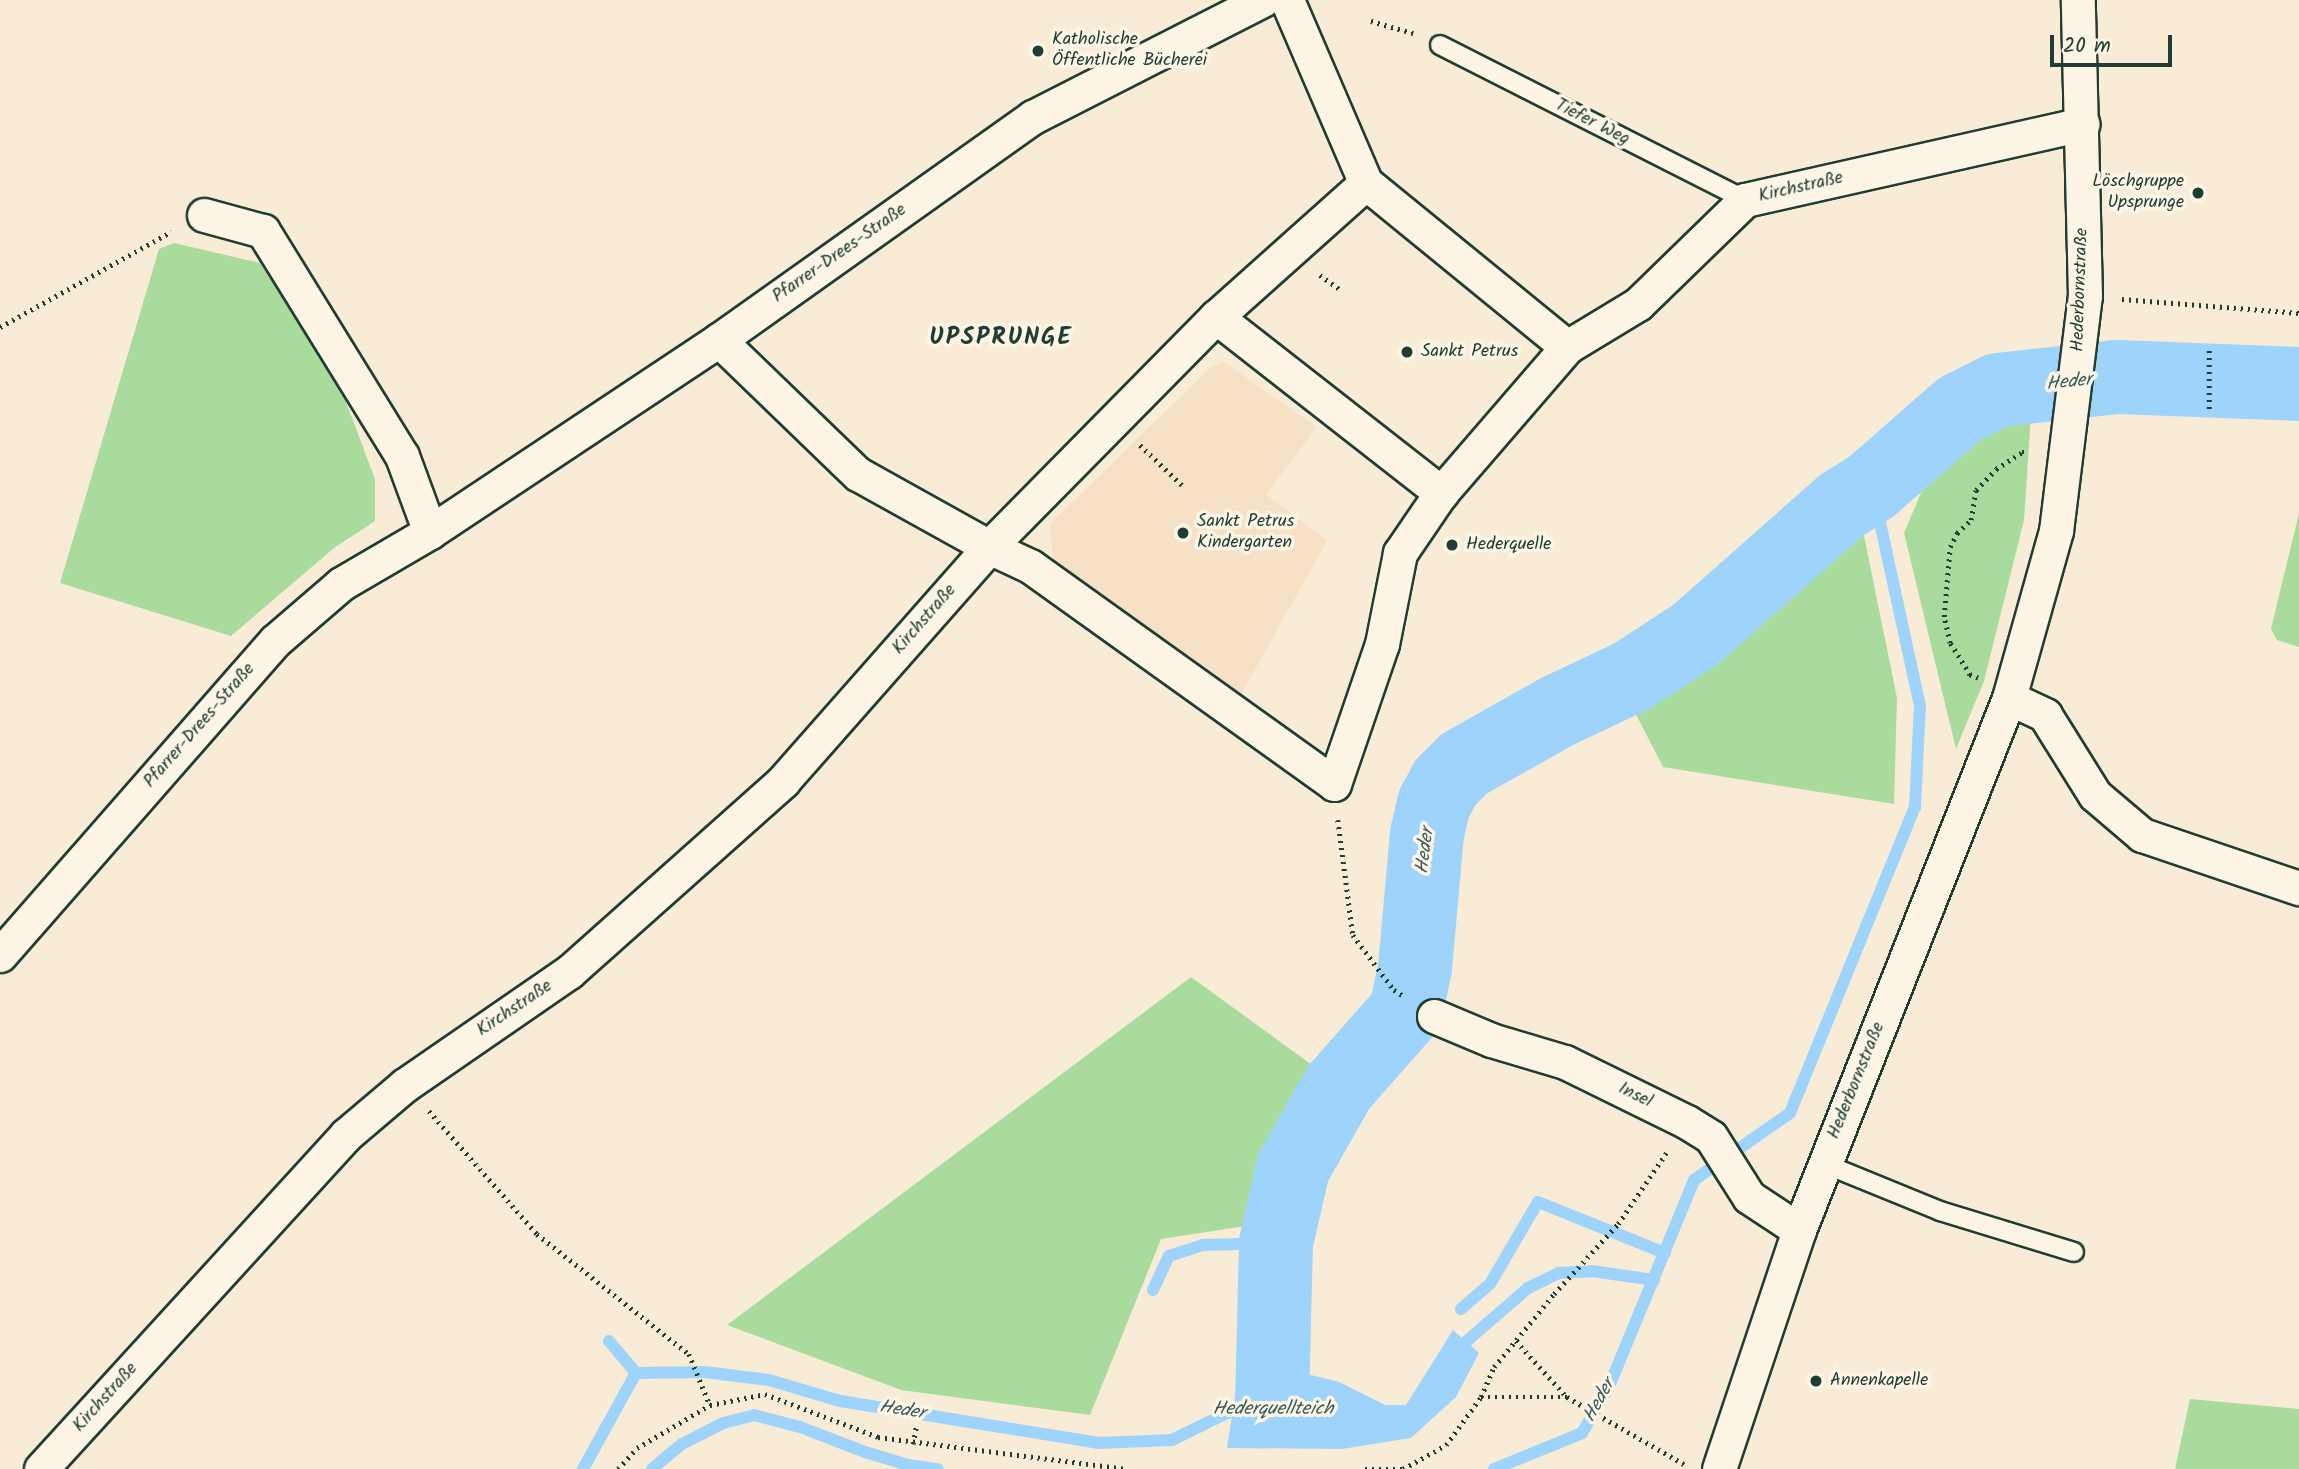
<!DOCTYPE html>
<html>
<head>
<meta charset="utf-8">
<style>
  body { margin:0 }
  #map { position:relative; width:2299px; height:1469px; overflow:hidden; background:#f9ecd7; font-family:Kalam,sans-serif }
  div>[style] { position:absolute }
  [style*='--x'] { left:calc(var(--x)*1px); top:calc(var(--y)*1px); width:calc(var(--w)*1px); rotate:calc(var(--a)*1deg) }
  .built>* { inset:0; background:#f6e1c6 }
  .green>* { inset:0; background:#a9db9c }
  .water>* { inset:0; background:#9ed3fc }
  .stream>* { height:12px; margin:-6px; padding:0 6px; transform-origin:6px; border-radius:6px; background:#9ed3fc }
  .river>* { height:74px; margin:-37px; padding:0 37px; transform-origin:37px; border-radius:37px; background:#9ed3fc }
  .path>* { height:4.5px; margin-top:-2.25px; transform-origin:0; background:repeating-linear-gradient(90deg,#1f3d34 0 2px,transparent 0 7px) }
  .roads { filter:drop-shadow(2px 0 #1f3d34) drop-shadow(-2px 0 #1f3d34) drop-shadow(0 2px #1f3d34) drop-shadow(0 -2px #1f3d34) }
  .service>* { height:18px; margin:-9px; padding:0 9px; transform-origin:9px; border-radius:9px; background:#fcf5e5 }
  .minor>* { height:33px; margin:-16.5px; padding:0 16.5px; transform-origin:16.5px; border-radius:16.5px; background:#fcf5e5 }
  .dots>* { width:19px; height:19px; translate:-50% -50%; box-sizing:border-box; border:4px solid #fcf5e5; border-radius:50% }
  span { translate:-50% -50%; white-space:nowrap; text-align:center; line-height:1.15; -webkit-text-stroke:7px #fcf5e5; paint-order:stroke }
  .poi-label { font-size:18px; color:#1f3d34 }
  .left { translate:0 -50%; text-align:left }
  .right { translate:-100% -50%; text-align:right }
  .street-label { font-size:18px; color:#1f3d34 }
  .water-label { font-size:19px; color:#385b5c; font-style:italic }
  .district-label { font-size:24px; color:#1f3d34; font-weight:700; letter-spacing:2px }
  .scale { position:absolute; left:2050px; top:35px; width:122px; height:32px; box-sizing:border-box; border:4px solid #1f3d34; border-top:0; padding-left:9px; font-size:21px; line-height:24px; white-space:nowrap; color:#1f3d34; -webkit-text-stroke:5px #fcf5e5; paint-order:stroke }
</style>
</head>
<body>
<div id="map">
  <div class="built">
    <i style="clip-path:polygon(1224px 362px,1317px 427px,1266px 494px,1327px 541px,1239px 698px,1054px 563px,1049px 525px,1210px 368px)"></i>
  </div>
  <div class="green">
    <i style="clip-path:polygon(174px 243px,260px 263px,343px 394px,375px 479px,375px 521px,334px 548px,231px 636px,60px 583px,159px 249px)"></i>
    <i style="clip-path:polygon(2031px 416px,2024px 520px,1984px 681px,1956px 749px,1904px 533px,1930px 472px,1970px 439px,1999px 420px)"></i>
    <i style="clip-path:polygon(2299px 513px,2299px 647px,2277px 640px,2271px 629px)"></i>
    <i style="clip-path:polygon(1862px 526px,1897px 698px,1894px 804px,1663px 767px,1626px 695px,1708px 651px,1827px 545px)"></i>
    <i style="clip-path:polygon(1191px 977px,1330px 1078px,1252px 1225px,1161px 1239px,1090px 1415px,901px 1390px,727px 1325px)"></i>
    <i style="clip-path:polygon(2190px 1399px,2299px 1409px,2299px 1469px,2175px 1469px)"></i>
  </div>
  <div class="water">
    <i style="clip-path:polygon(1453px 1330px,1479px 1353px,1456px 1397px,1411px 1438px,1342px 1449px,1227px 1448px,1239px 1371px,1303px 1373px,1339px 1382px,1385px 1405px,1406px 1405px)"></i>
  </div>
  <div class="stream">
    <i style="--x:1153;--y:1290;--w:38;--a:-65"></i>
    <i style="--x:1169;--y:1256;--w:36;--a:-18"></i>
    <i style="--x:1203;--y:1245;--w:73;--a:-1.6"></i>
    <i style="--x:1461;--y:1309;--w:38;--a:-41"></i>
    <i style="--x:1490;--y:1284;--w:95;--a:-59.7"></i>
    <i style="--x:1538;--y:1202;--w:137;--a:21.9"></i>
    <i style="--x:609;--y:1341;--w:42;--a:49.8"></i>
    <i style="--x:1457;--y:1355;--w:10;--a:-66"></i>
    <i style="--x:1461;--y:1346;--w:89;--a:-40.9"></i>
    <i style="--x:1528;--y:1288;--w:34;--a:-26"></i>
    <i style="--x:1559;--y:1273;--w:33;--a:-3"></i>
    <i style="--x:1592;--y:1271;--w:63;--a:8.3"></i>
    <i style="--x:583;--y:1469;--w:110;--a:-61.1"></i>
    <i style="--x:636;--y:1373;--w:69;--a:-0.8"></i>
    <i style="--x:705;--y:1372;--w:64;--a:7.1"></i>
    <i style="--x:769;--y:1380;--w:74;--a:16.5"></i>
    <i style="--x:840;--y:1401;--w:261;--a:9.2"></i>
    <i style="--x:1098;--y:1443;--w:74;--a:-2.3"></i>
    <i style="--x:1172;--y:1440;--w:61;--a:-26.1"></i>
    <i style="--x:1227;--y:1413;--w:20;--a:-9"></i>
    <i style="--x:652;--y:1469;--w:39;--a:-40"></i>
    <i style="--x:682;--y:1444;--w:46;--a:-27.1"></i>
    <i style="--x:723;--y:1423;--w:32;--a:-14"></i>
    <i style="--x:754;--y:1415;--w:48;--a:14.6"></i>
    <i style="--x:800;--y:1427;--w:70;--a:21"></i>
    <i style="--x:865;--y:1452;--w:45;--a:16.8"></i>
    <i style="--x:908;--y:1465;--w:30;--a:8"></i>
    <i style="--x:1494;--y:1469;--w:95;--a:-22.2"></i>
    <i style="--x:1582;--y:1433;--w:51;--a:-59.4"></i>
    <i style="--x:1608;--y:1389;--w:226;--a:-67.6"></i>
    <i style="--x:1694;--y:1180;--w:117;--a:-34.9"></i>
    <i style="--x:1790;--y:1113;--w:331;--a:-67.8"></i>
    <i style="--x:1915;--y:807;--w:101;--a:-87.2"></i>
    <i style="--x:1920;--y:706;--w:225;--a:-102.3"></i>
  </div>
  <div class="river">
    <i style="--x:1272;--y:1405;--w:162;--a:-88.6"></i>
    <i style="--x:1276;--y:1243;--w:77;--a:-77.2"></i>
    <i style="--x:1293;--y:1168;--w:93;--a:-60.4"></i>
    <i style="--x:1339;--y:1087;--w:101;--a:-48.6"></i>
    <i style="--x:1406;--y:1011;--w:44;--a:-78.2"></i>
    <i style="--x:1415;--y:968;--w:135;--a:-84.9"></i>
    <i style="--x:1427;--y:834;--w:31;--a:-77"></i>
    <i style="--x:1434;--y:804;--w:24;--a:-62"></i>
    <i style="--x:1445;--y:783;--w:27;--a:-45"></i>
    <i style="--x:1464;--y:764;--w:108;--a:-29.4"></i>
    <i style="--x:1558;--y:711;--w:82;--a:-25.3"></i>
    <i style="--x:1632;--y:676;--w:75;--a:-33.1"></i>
    <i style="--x:1695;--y:635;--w:196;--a:-41.5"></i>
    <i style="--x:1842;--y:505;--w:36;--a:-32"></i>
    <i style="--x:1872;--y:486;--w:117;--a:-41.2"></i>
    <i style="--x:1960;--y:409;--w:42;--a:-26.6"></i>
    <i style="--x:1998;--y:390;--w:120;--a:-6.2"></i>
    <i style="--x:2117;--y:377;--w:182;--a:2.2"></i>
  </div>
  <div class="path">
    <i style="--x:1371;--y:21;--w:44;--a:15.9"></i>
    <i style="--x:1320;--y:275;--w:24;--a:36"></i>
    <i style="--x:2122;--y:299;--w:178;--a:4.5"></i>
    <i style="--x:0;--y:327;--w:196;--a:-29.1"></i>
    <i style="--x:2209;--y:409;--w:59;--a:-90"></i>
    <i style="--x:1140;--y:445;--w:58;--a:43.6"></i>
    <i style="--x:1978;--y:678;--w:9;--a:-159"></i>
    <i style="--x:1970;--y:675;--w:38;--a:-122"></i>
    <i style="--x:1950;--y:643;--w:27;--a:-103"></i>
    <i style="--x:1944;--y:617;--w:70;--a:-85.1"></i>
    <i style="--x:1950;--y:547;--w:16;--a:-63"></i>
    <i style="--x:1957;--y:533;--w:19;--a:-43"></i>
    <i style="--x:1971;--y:520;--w:30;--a:-81"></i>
    <i style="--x:1976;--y:490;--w:29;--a:-46"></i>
    <i style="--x:1996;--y:469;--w:31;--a:-33"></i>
    <i style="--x:2022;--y:452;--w:6;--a:0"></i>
    <i style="--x:1338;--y:820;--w:116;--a:82.6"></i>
    <i style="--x:1353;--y:935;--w:69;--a:53.3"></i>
    <i style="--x:1394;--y:990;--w:13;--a:32"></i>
    <i style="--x:429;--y:1111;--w:164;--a:48.7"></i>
    <i style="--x:537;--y:1234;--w:194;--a:38.3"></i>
    <i style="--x:689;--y:1354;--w:55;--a:67.6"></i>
    <i style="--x:1516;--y:1341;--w:76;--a:47.7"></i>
    <i style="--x:1567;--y:1397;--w:135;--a:29.8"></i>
    <i style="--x:1481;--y:1397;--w:86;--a:0"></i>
    <i style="--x:913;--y:1444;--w:17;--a:-80"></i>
    <i style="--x:618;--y:1469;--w:28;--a:-48"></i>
    <i style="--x:637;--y:1448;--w:85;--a:-30.5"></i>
    <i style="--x:710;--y:1405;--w:56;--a:-11.3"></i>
    <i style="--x:765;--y:1394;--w:121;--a:20.8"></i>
    <i style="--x:878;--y:1437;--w:251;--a:7.3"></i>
    <i style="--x:1365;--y:1469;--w:38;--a:0"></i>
    <i style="--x:1403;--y:1469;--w:49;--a:-29.2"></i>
    <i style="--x:1446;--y:1445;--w:59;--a:-53.9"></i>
    <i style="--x:1481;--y:1397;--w:33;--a:-67"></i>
    <i style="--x:1494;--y:1367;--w:94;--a:-50.6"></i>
    <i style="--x:1554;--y:1294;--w:95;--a:-47.6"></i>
    <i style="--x:1618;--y:1224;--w:87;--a:-55.8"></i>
  </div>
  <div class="roads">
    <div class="service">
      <i style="--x:1440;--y:45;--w:342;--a:26.9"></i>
      <i style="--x:1825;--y:1164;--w:124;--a:22.2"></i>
      <i style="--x:1940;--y:1211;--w:140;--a:17"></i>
    </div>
    <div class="minor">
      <i style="--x:1287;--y:0;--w:199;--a:66.7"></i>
      <i style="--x:1366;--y:183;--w:259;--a:39.2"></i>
      <i style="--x:204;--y:215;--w:61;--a:15.2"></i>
      <i style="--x:263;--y:231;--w:264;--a:58.3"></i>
      <i style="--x:402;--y:456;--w:81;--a:69.8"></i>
      <i style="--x:1216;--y:317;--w:286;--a:38"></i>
      <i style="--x:719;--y:340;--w:193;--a:44"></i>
      <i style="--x:858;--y:474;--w:150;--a:29.1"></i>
      <i style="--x:989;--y:547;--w:45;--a:24.9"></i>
      <i style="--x:1030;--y:566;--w:374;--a:35.6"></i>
      <i style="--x:1334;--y:784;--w:148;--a:-71.1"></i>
      <i style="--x:1382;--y:644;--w:93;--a:-78.8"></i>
      <i style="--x:1400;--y:553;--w:73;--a:-55.7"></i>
      <i style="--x:1441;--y:493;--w:193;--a:-49.2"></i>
      <i style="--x:1567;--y:347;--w:83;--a:-31.2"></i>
      <i style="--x:1638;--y:304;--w:149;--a:-44.2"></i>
      <i style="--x:1745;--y:200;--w:346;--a:-12.7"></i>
      <i style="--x:2009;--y:698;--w:40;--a:25"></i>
      <i style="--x:2045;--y:715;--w:94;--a:58"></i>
      <i style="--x:2095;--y:795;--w:62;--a:40.4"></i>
      <i style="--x:2142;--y:835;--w:166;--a:18.7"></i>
      <i style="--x:0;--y:955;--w:417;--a:-48.8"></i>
      <i style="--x:275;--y:641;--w:87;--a:-40.8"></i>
      <i style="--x:341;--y:584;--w:103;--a:-30.3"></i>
      <i style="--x:430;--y:532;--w:347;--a:-33.6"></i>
      <i style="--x:719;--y:340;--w:385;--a:-35.4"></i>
      <i style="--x:1033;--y:117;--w:258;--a:-27"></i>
      <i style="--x:1434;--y:1016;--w:62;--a:22.8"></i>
      <i style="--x:1491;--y:1040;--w:77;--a:16.6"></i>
      <i style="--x:1565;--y:1062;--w:136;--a:26.2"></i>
      <i style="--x:1687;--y:1122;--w:28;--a:32"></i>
      <i style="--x:1711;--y:1137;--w:71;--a:57.7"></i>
      <i style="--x:1749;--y:1197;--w:60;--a:33.4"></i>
      <i style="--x:41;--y:1469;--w:452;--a:-47.6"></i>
      <i style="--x:346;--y:1135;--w:77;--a:-40.3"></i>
      <i style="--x:405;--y:1085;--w:199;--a:-34.6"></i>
      <i style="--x:569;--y:972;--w:287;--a:-41.7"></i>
      <i style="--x:783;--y:781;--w:312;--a:-48.6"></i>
      <i style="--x:989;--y:547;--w:323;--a:-45.4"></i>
      <i style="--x:1216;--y:317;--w:201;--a:-41.8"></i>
      <i style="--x:1719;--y:1469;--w:252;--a:-71.5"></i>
      <i style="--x:1799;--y:1230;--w:572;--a:-68.46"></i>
      <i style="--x:2009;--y:698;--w:173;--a:-74.3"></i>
      <i style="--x:2056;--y:531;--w:237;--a:-83"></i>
      <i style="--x:2085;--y:296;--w:296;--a:-91.4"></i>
    </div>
  </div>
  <div class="dots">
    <i style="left:1038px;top:51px;background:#1f3d34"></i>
    <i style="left:2198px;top:193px;background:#1f3d34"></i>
    <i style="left:1407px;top:352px;background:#1f3d34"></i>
    <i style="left:1183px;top:533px;background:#1f3d34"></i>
    <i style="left:1452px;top:545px;background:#1f3d34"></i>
    <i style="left:1816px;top:1381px;background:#1f3d34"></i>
  </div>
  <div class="poi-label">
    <span class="left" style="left:1052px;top:51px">Katholische<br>Öffentliche Bücherei</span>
    <span class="right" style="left:2184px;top:193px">Löschgruppe<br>Upsprunge</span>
    <span class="left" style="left:1421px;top:352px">Sankt Petrus</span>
    <span class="left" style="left:1197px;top:533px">Sankt Petrus<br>Kindergarten</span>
    <span class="left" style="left:1466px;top:545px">Hederquelle</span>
    <span class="left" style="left:1830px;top:1381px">Annenkapelle</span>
  </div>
  <div class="street-label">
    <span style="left:1592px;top:123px;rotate:27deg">Tiefer Weg</span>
    <span style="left:1801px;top:188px;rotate:-13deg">Kirchstraße</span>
    <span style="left:840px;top:254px;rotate:-35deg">Pfarrer-Drees-Straße</span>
    <span style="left:2081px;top:290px;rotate:-88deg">Hederbornstraße</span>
    <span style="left:925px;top:620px;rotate:-49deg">Kirchstraße</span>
    <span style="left:200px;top:726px;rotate:-49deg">Pfarrer-Drees-Straße</span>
    <span style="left:515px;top:1009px;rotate:-34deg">Kirchstraße</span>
    <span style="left:1857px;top:1081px;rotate:-68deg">Hederbornstraße</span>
    <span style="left:1635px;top:1096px;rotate:26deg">Insel</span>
    <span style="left:106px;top:1398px;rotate:-48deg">Kirchstraße</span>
  </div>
  <div class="water-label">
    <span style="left:2069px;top:383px;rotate:-6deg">Heder</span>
    <span style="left:1426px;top:851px;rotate:-83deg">Heder</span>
    <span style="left:1600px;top:1401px;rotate:-61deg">Heder</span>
    <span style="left:1273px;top:1410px">Hederquellteich</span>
    <span style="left:902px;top:1411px;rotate:9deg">Heder</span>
  </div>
  <div class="district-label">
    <span style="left:1001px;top:338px">UPSPRUNGE</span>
  </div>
  <div class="scale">20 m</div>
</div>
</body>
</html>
